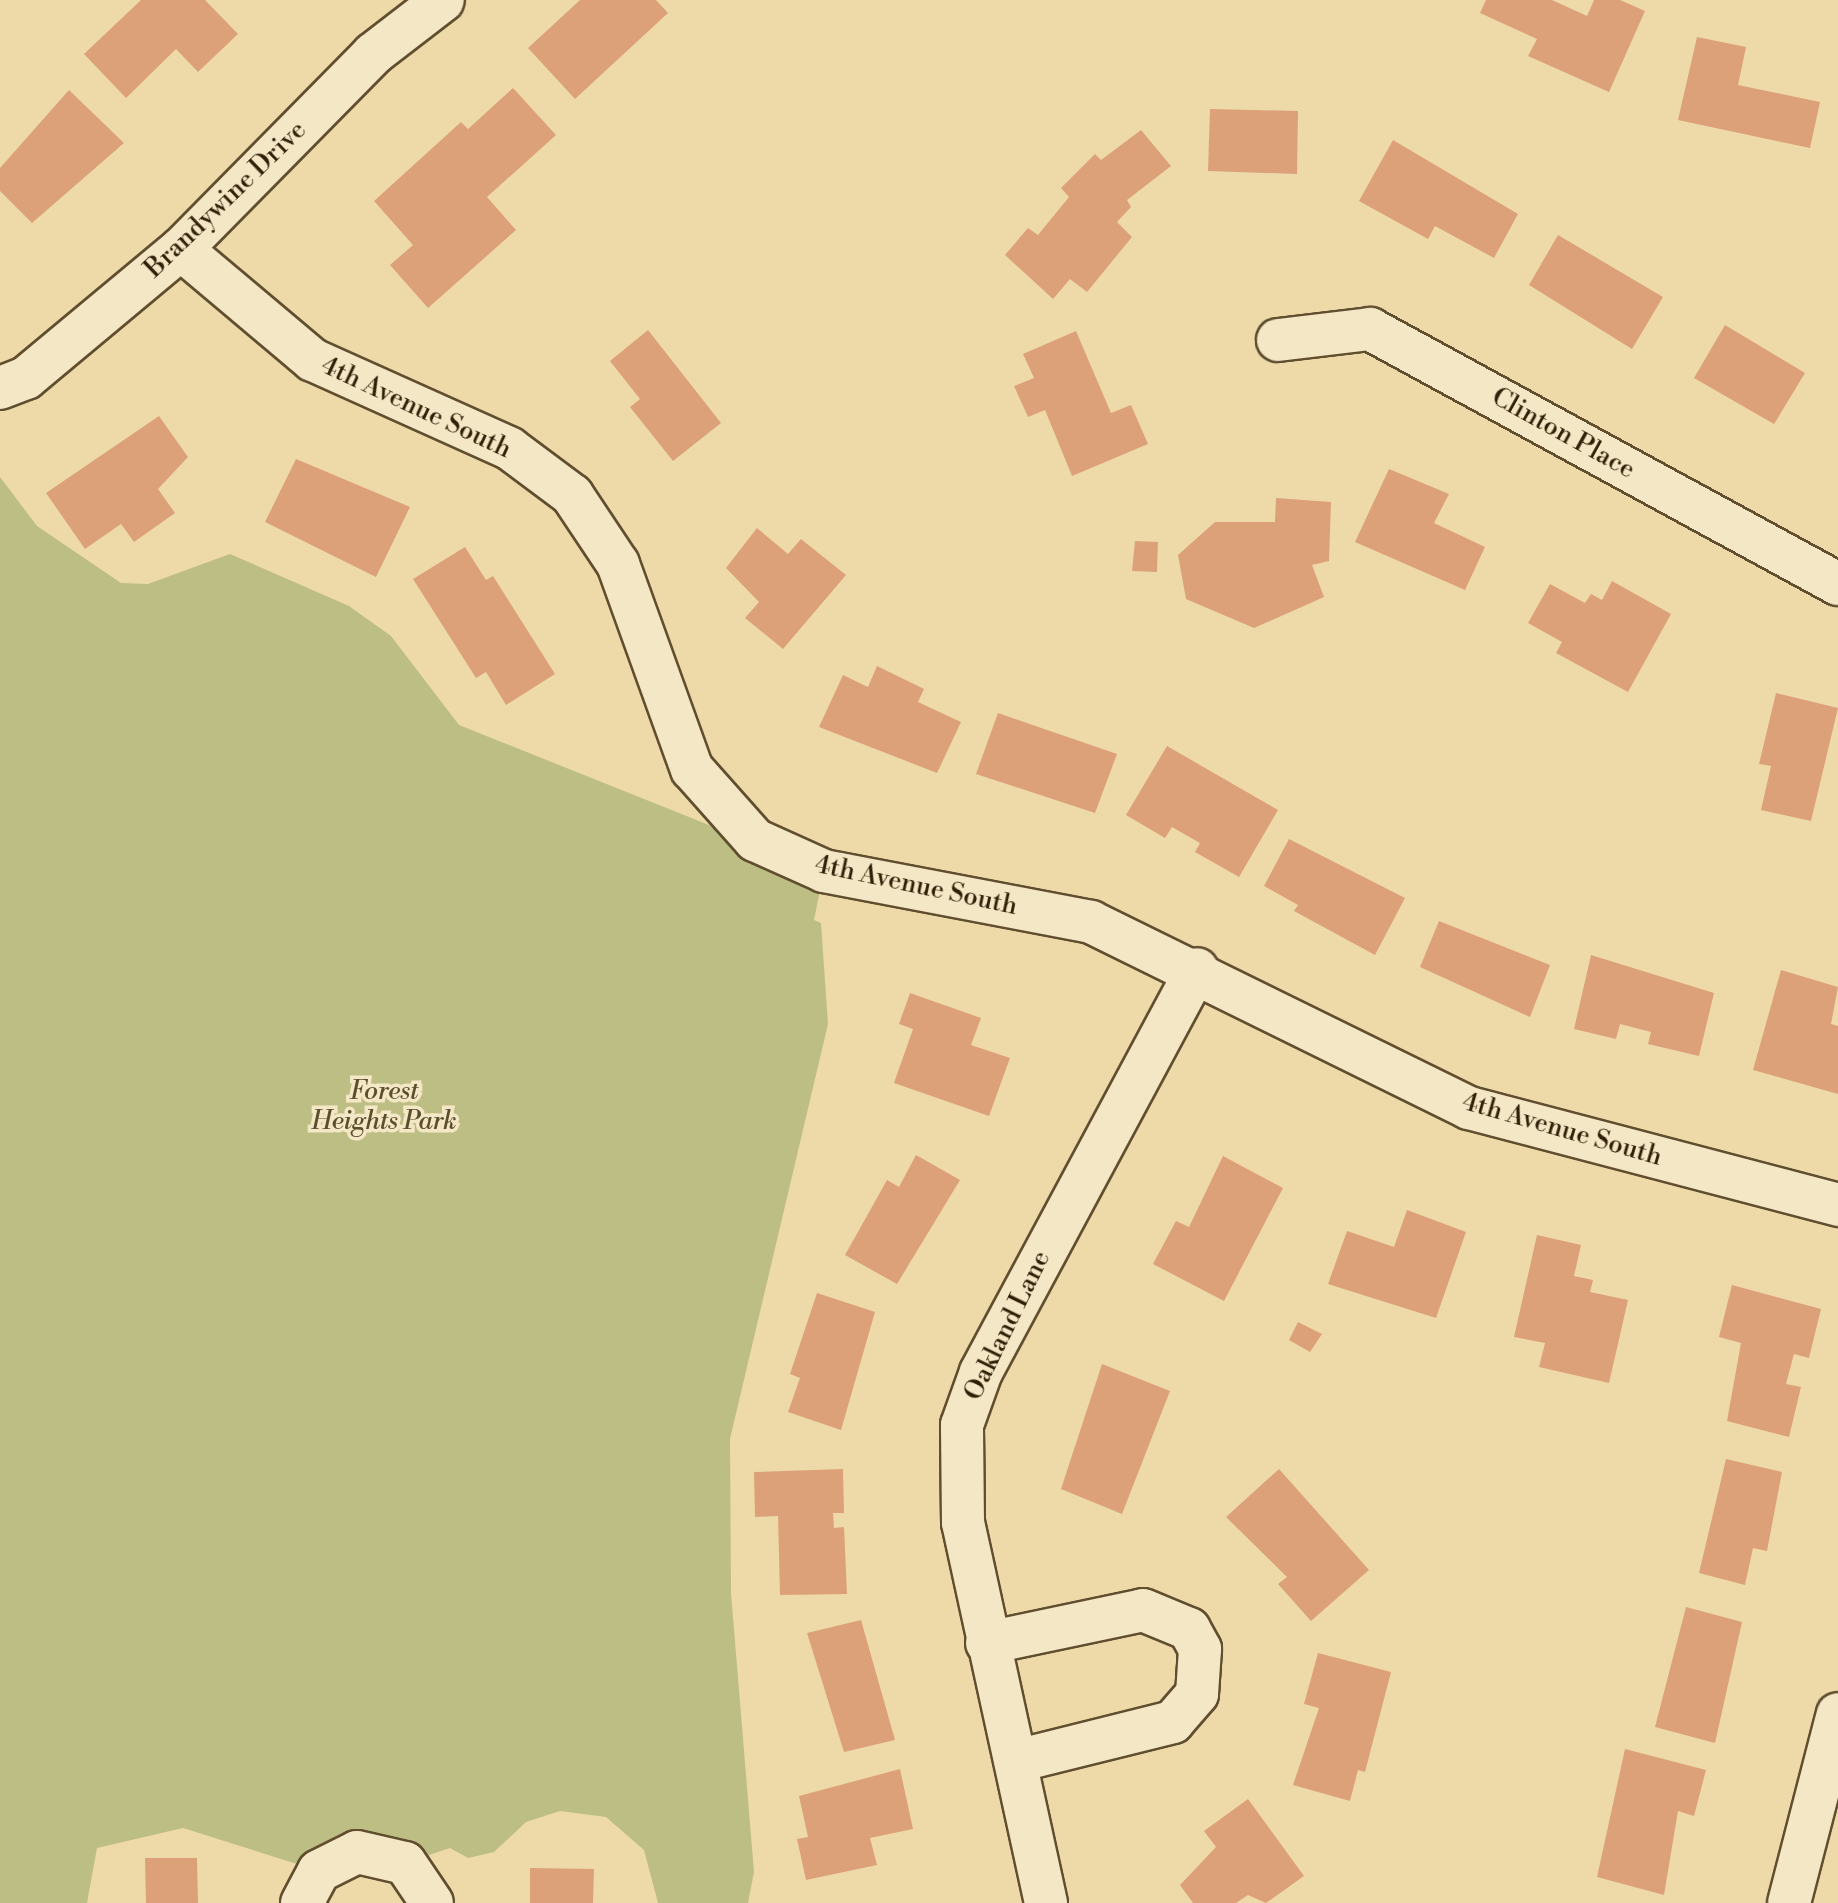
<!DOCTYPE html>
<html>
<head>
<meta charset="utf-8">
<style>
  body { margin:0 }
  #map { position:relative; width:1838px; height:1903px; overflow:hidden; background:#eedaa8; font-family:"Libre Bodoni",serif }
  div>[style] { position:absolute }
  [style*='--x'] { left:calc(var(--x)*1px); top:calc(var(--y)*1px); width:calc(var(--w)*1px); rotate:calc(var(--a)*1deg) }
  .green>* { inset:0; background:#bdbe84 }
  .building>* { inset:0; background:#dca179 }
  .roads { filter:drop-shadow(2px 0 #604e2f) drop-shadow(-2px 0 #604e2f) drop-shadow(0 2px #604e2f) drop-shadow(0 -2px #604e2f) }
  .street>* { height:42px; margin:-21px; padding:0 21px; transform-origin:21px; border-radius:21px; background:#f4e7c6 }
  span { translate:-50% -50%; white-space:nowrap; text-align:center; line-height:1.15; -webkit-text-stroke:7px #f4e7c6; paint-order:stroke }
  .street-label { font-size:26px; color:#301f07 }
  .park-label { font-size:26px; color:#5a4f2c; font-style:italic }
</style>
</head>
<body>
<div id="map">
  <div class="green">
    <i style="clip-path:polygon(0 477px,37px 526px,121px 583px,148px 584px,230px 554px,349px 606px,391px 636px,459px 725px,824px 871px,814px 920px,821px 923px,828px 1024px,730px 1439px,731px 1593px,754px 1872px,748px 1903px,658px 1903px,644px 1850px,606px 1817px,560px 1811px,526px 1822px,494px 1852px,468px 1858px,450px 1848px,405px 1863px,319px 1871px,183px 1828px,97px 1848px,87px 1903px,0 1903px)"></i>
  </div>
  <div class="building">
    <i style="clip-path:polygon(141px 0,205px 0,238px 34px,198px 72px,176px 49px,126px 98px,84px 54px)"></i>
    <i style="clip-path:polygon(580px 0,656px 0,668px 13px,575px 99px,528px 48px)"></i>
    <i style="clip-path:polygon(1486px 0,1552px 0,1587px 16px,1594px 0,1620px 0,1645px 11px,1609px 92px,1528px 56px,1537px 39px,1480px 13px)"></i>
    <i style="clip-path:polygon(1697px 37px,1746px 47px,1738px 85px,1820px 102px,1810px 148px,1678px 120px)"></i>
    <i style="clip-path:polygon(513px 88px,556px 135px,487px 197px,516px 230px,428px 308px,390px 265px,413px 245px,374px 201px,461px 122px,468px 129px)"></i>
    <i style="clip-path:polygon(69px 90px,124px 143px,32px 223px,0 191px,0 168px)"></i>
    <i style="clip-path:polygon(1210px 109px,1298px 111px,1297px 174px,1208px 171px)"></i>
    <i style="clip-path:polygon(1141px 130px,1171px 166px,1127px 200px,1131px 207px,1117px 222px,1132px 237px,1087px 292px,1070px 279px,1053px 299px,1005px 255px,1028px 228px,1038px 235px,1069px 197px,1061px 188px,1095px 154px,1101px 160px)"></i>
    <i style="clip-path:polygon(1393px 140px,1518px 214px,1494px 258px,1435px 226px,1428px 239px,1359px 201px)"></i>
    <i style="clip-path:polygon(1558px 235px,1663px 297px,1632px 349px,1529px 285px)"></i>
    <i style="clip-path:polygon(1725px 325px,1805px 373px,1774px 424px,1694px 378px)"></i>
    <i style="clip-path:polygon(648px 330px,721px 423px,673px 461px,630px 407px,640px 399px,610px 361px)"></i>
    <i style="clip-path:polygon(1076px 331px,1111px 413px,1131px 405px,1148px 444px,1072px 476px,1045px 410px,1028px 417px,1014px 386px,1034px 378px,1023px 354px)"></i>
    <i style="clip-path:polygon(159px 416px,188px 457px,158px 489px,175px 513px,134px 542px,121px 524px,85px 549px,46px 493px)"></i>
    <i style="clip-path:polygon(296px 459px,410px 507px,376px 577px,265px 522px)"></i>
    <i style="clip-path:polygon(1389px 469px,1449px 494px,1434px 523px,1485px 547px,1465px 590px,1355px 542px)"></i>
    <i style="clip-path:polygon(1276px 498px,1331px 502px,1329px 561px,1312px 565px,1324px 597px,1254px 628px,1186px 599px,1178px 555px,1215px 522px,1275px 522px)"></i>
    <i style="clip-path:polygon(757px 528px,788px 554px,801px 539px,846px 575px,783px 649px,745px 618px,759px 602px,726px 568px)"></i>
    <i style="clip-path:polygon(1135px 541px,1158px 542px,1157px 572px,1132px 571px)"></i>
    <i style="clip-path:polygon(465px 547px,486px 580px,493px 576px,555px 674px,506px 705px,486px 672px,476px 678px,413px 579px)"></i>
    <i style="clip-path:polygon(1612px 581px,1671px 614px,1628px 692px,1556px 653px,1562px 642px,1528px 623px,1550px 584px,1585px 603px,1591px 594px,1602px 600px)"></i>
    <i style="clip-path:polygon(877px 666px,924px 689px,918px 702px,961px 722px,937px 773px,819px 727px,843px 675px,868px 687px)"></i>
    <i style="clip-path:polygon(1776px 693px,1838px 708px,1811px 821px,1761px 810px,1771px 766px,1759px 764px)"></i>
    <i style="clip-path:polygon(998px 713px,1117px 754px,1095px 813px,976px 774px)"></i>
    <i style="clip-path:polygon(1167px 746px,1278px 810px,1239px 877px,1195px 852px,1200px 843px,1172px 827px,1165px 838px,1126px 815px)"></i>
    <i style="clip-path:polygon(1289px 839px,1405px 898px,1375px 955px,1294px 911px,1298px 905px,1264px 886px)"></i>
    <i style="clip-path:polygon(1439px 921px,1550px 965px,1530px 1017px,1420px 967px)"></i>
    <i style="clip-path:polygon(1591px 955px,1714px 993px,1699px 1056px,1648px 1044px,1651px 1032px,1620px 1024px,1616px 1039px,1574px 1029px)"></i>
    <i style="clip-path:polygon(1781px 970px,1838px 987px,1831px 1024px,1838px 1026px,1838px 1094px,1753px 1070px)"></i>
    <i style="clip-path:polygon(910px 993px,981px 1018px,971px 1045px,1010px 1058px,989px 1116px,894px 1083px,913px 1029px,899px 1024px)"></i>
    <i style="clip-path:polygon(916px 1155px,960px 1180px,897px 1284px,845px 1255px,887px 1180px,899px 1187px)"></i>
    <i style="clip-path:polygon(1223px 1156px,1283px 1188px,1224px 1301px,1153px 1264px,1176px 1221px,1189px 1227px)"></i>
    <i style="clip-path:polygon(1407px 1210px,1466px 1232px,1436px 1318px,1328px 1284px,1347px 1231px,1394px 1247px)"></i>
    <i style="clip-path:polygon(1537px 1235px,1581px 1245px,1574px 1276px,1593px 1280px,1590px 1292px,1628px 1300px,1609px 1383px,1539px 1367px,1545px 1343px,1514px 1337px)"></i>
    <i style="clip-path:polygon(1732px 1285px,1821px 1309px,1809px 1358px,1794px 1354px,1786px 1384px,1801px 1387px,1789px 1437px,1727px 1421px,1741px 1343px,1719px 1337px)"></i>
    <i style="clip-path:polygon(817px 1293px,875px 1312px,841px 1430px,788px 1412px,800px 1378px,790px 1374px)"></i>
    <i style="clip-path:polygon(1298px 1322px,1322px 1334px,1310px 1352px,1289px 1340px)"></i>
    <i style="clip-path:polygon(1102px 1364px,1170px 1391px,1122px 1514px,1061px 1489px)"></i>
    <i style="clip-path:polygon(1726px 1459px,1782px 1472px,1767px 1551px,1753px 1548px,1745px 1585px,1699px 1573px)"></i>
    <i style="clip-path:polygon(843px 1469px,844px 1513px,833px 1513px,834px 1528px,844px 1527px,847px 1594px,780px 1595px,778px 1516px,755px 1517px,754px 1472px)"></i>
    <i style="clip-path:polygon(1279px 1469px,1369px 1570px,1311px 1621px,1278px 1584px,1287px 1577px,1226px 1517px)"></i>
    <i style="clip-path:polygon(1686px 1607px,1742px 1622px,1715px 1743px,1655px 1727px)"></i>
    <i style="clip-path:polygon(861px 1620px,895px 1740px,844px 1752px,807px 1633px)"></i>
    <i style="clip-path:polygon(1318px 1653px,1391px 1672px,1365px 1772px,1358px 1770px,1350px 1801px,1293px 1785px,1319px 1708px,1304px 1704px)"></i>
    <i style="clip-path:polygon(1625px 1749px,1706px 1770px,1694px 1816px,1678px 1811px,1664px 1895px,1597px 1877px)"></i>
    <i style="clip-path:polygon(900px 1769px,913px 1829px,870px 1838px,877px 1865px,806px 1880px,797px 1839px,808px 1837px,799px 1796px)"></i>
    <i style="clip-path:polygon(1248px 1799px,1304px 1876px,1266px 1903px,1248px 1895px,1236px 1903px,1193px 1903px,1180px 1885px,1216px 1847px,1204px 1831px)"></i>
    <i style="clip-path:polygon(145px 1858px,197px 1858px,198px 1903px,146px 1903px)"></i>
    <i style="clip-path:polygon(530px 1868px,594px 1869px,593px 1903px,530px 1903px)"></i>
  </div>
  <div class="roads">
    <div class="street">
      <i style="--x:181;--y:249;--w:172;--a:40.1"></i>
      <i style="--x:313;--y:360;--w:215;--a:24.2"></i>
      <i style="--x:509;--y:448;--w:79;--a:36.7"></i>
      <i style="--x:572;--y:495;--w:83;--a:56.3"></i>
      <i style="--x:618;--y:564;--w:218;--a:70.2"></i>
      <i style="--x:692;--y:769;--w:95;--a:48.4"></i>
      <i style="--x:755;--y:840;--w:76;--a:24.2"></i>
      <i style="--x:824;--y:871;--w:272;--a:10.8"></i>
      <i style="--x:1091;--y:922;--w:421;--a:26.2"></i>
      <i style="--x:1469;--y:1108;--w:382;--a:14.7"></i>
      <i style="--x:1278;--y:340;--w:93;--a:-6.8"></i>
      <i style="--x:1370;--y:329;--w:533;--a:28.58"></i>
      <i style="--x:0;--y:388;--w:28;--a:-21"></i>
      <i style="--x:26;--y:378;--w:202;--a:-39.8"></i>
      <i style="--x:181;--y:249;--w:274;--a:-45.4"></i>
      <i style="--x:373;--y:54;--w:88;--a:-37.6"></i>
      <i style="--x:987;--y:1643;--w:159;--a:-11.9"></i>
      <i style="--x:1143;--y:1610;--w:50;--a:22.4"></i>
      <i style="--x:1189;--y:1629;--w:23;--a:61"></i>
      <i style="--x:1200;--y:1649;--w:45;--a:93.8"></i>
      <i style="--x:1197;--y:1694;--w:37;--a:131"></i>
      <i style="--x:1173;--y:1722;--w:162;--a:166"></i>
      <i style="--x:302;--y:1903;--w:36;--a:-62"></i>
      <i style="--x:319;--y:1871;--w:42;--a:-26.6"></i>
      <i style="--x:357;--y:1852;--w:49;--a:12.9"></i>
      <i style="--x:405;--y:1863;--w:48;--a:56"></i>
      <i style="--x:1046;--y:1903;--w:389;--a:-102.3"></i>
      <i style="--x:963;--y:1523;--w:98;--a:-90.6"></i>
      <i style="--x:962;--y:1425;--w:56;--a:-70.3"></i>
      <i style="--x:981;--y:1372;--w:457;--a:-61.8"></i>
      <i style="--x:1789;--y:1903;--w:195;--a:-75.5"></i>
    </div>
  </div>
  <div class="street-label">
    <span style="left:226px;top:200px;rotate:-44deg">Brandywine Drive</span>
    <span style="left:416px;top:408px;rotate:25deg">4th Avenue South</span>
    <span style="left:1563px;top:434px;rotate:29deg">Clinton Place</span>
    <span style="left:916px;top:886px;rotate:12deg">4th Avenue South</span>
    <span style="left:1562px;top:1130px;rotate:16deg">4th Avenue South</span>
    <span style="left:1008px;top:1326px;rotate:-64deg">Oakland Lane</span>
  </div>
  <div class="park-label">
    <span style="left:384px;top:1107px">Forest<br>Heights Park</span>
  </div>
</div>
</body>
</html>
